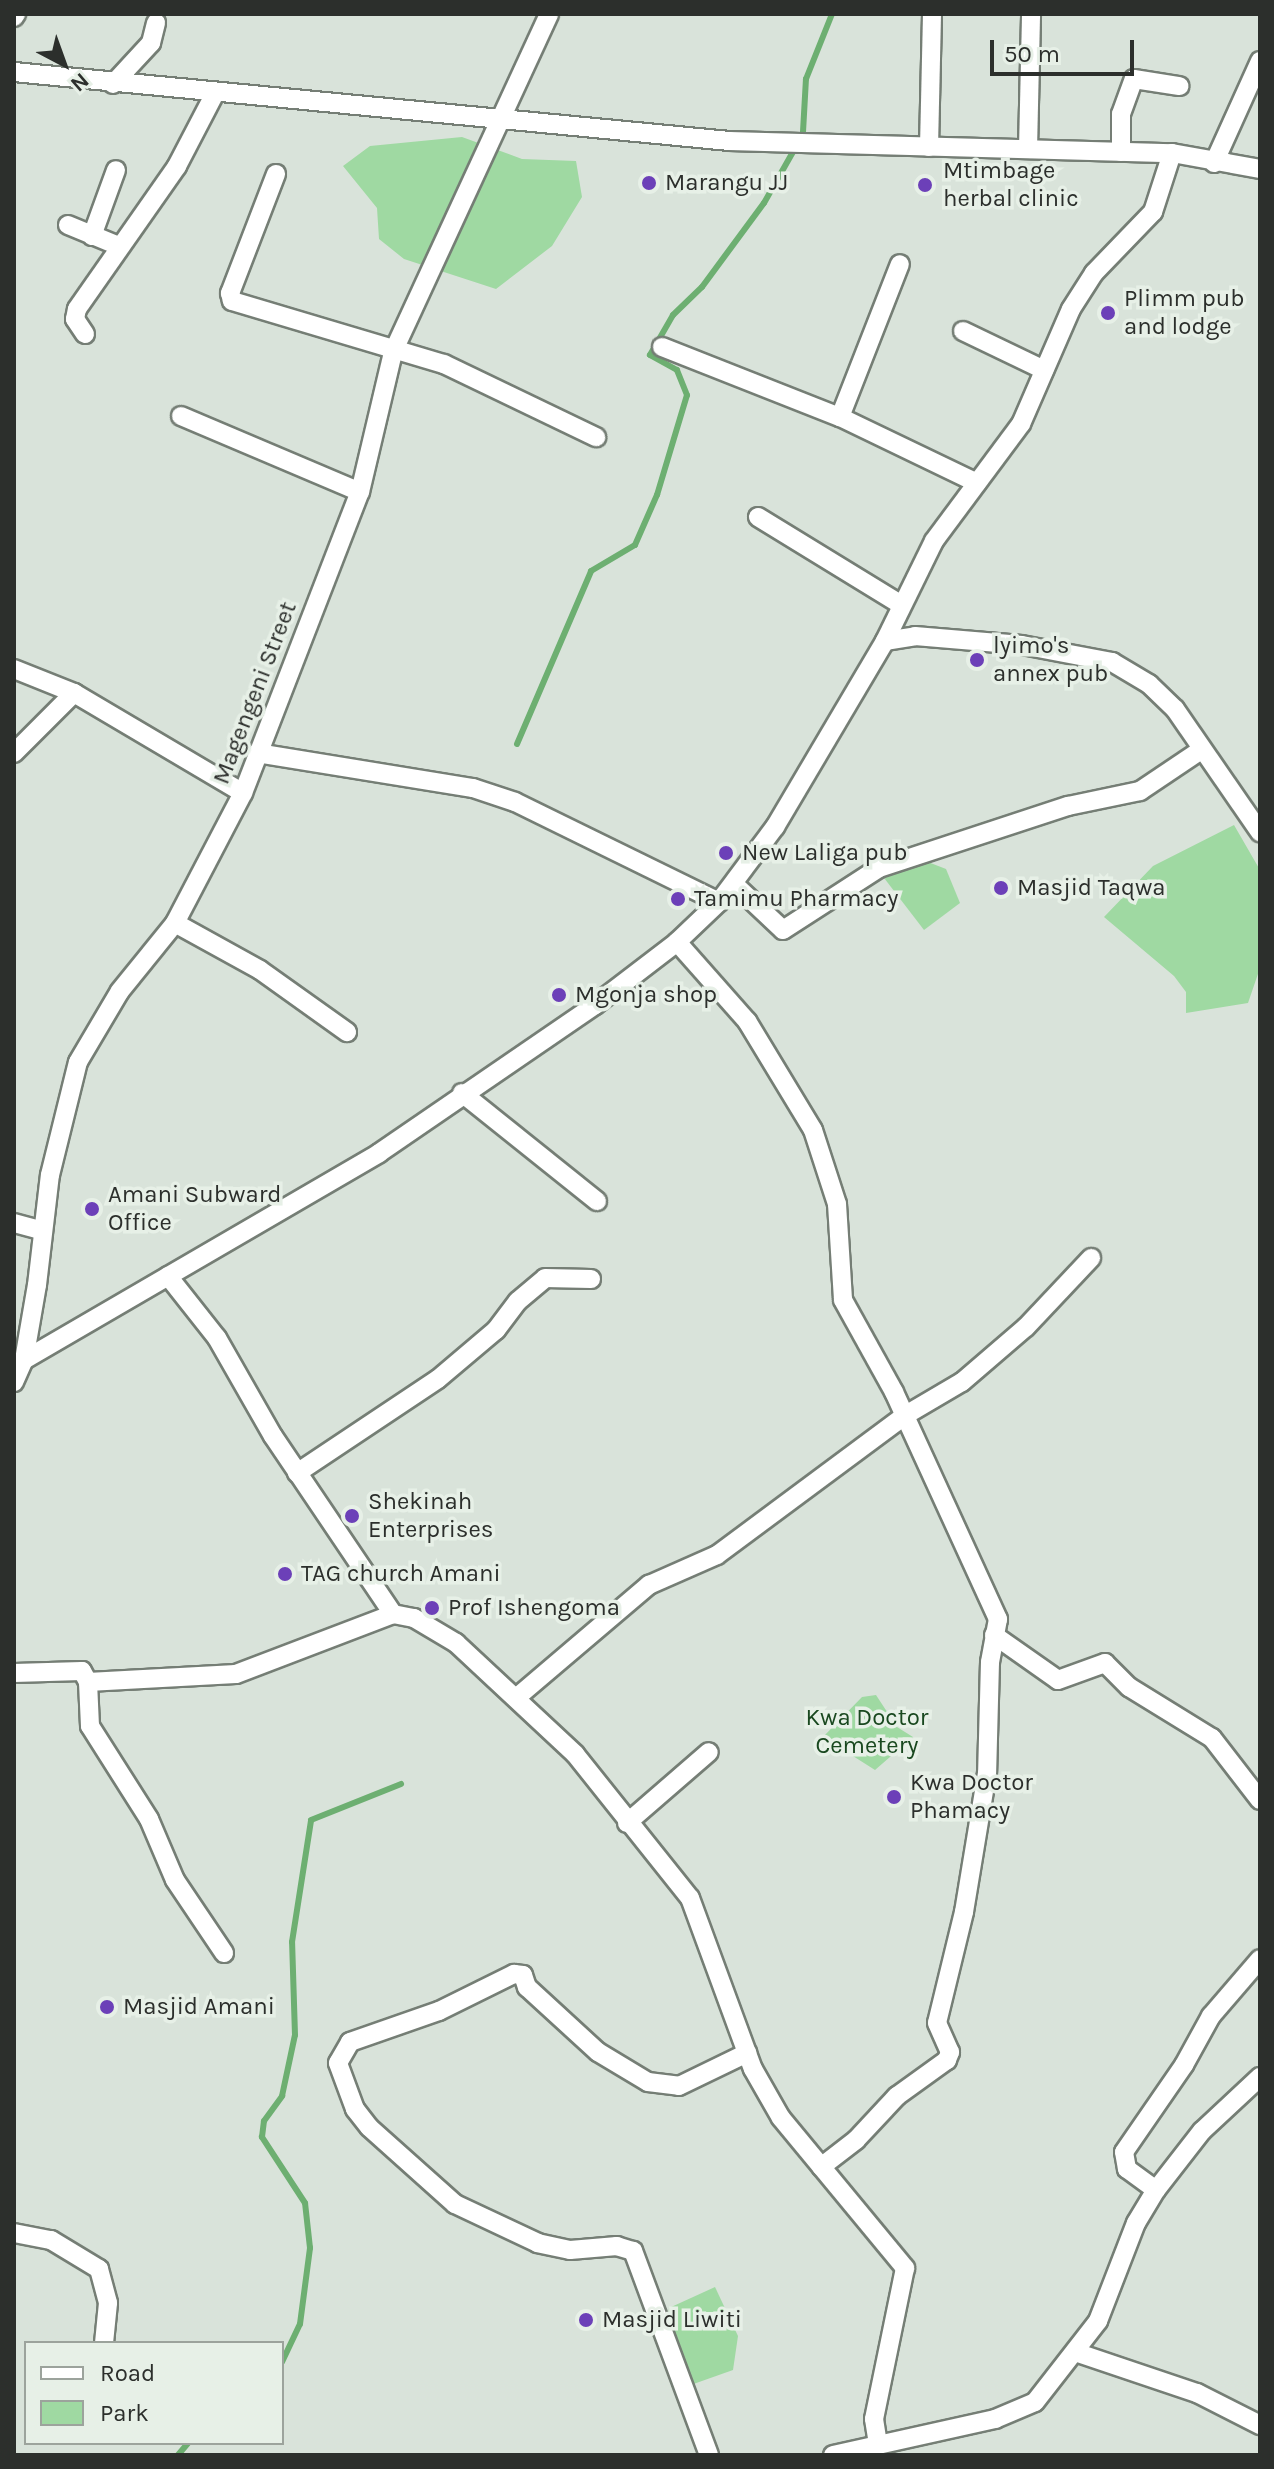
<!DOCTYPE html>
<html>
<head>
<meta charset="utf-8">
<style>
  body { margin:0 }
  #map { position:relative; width:1274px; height:2469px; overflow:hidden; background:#d9e3da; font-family:Karla,sans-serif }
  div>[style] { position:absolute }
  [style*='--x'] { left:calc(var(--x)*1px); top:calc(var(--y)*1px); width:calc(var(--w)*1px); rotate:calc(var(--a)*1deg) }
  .green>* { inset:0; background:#9fd9a2 }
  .stream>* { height:6px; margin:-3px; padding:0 3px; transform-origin:3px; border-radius:3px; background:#6daf71 }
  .roads { filter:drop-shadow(2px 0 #757e75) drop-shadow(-2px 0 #757e75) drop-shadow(0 2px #757e75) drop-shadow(0 -2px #757e75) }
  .minor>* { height:18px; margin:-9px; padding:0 9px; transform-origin:9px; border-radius:9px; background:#fff }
  .dots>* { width:22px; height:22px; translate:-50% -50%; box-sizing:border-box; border:4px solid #e7f0e7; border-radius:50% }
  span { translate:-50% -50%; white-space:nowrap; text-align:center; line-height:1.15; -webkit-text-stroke:7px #e7f0e7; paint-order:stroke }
  .poi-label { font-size:24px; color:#2c2f2c }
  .left { translate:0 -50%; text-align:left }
  .street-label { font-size:24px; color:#2c2f2c }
  .park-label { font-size:24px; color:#19481f }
  .frame { position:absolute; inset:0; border:16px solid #2c2f2c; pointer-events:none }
  .legend { position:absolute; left:24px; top:2341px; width:260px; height:104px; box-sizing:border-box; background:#e7f0e7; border:2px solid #9ca39c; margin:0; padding:10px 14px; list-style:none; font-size:24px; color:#2c2f2c }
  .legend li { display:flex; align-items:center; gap:16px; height:40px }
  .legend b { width:40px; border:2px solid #9ca39c }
  .north { position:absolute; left:24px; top:24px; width:80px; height:80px; -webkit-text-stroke:6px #e7f0e7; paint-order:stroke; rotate:139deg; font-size:22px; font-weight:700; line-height:32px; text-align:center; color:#2c2f2c }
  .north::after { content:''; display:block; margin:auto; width:28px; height:36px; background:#2c2f2c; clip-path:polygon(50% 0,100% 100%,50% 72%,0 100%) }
  .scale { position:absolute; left:990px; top:40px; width:144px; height:36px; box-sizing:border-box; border:4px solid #2c2f2c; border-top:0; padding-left:10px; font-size:24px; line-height:28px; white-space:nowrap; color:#2c2f2c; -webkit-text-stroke:6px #e7f0e7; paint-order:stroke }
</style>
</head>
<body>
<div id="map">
  <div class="green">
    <i style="clip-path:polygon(462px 137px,522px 159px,576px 161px,582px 197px,552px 246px,496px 289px,404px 259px,379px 239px,377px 208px,343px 166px,370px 146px)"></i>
    <i style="clip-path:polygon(1234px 825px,1260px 870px,1260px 968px,1248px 1003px,1186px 1013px,1186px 992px,1174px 976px,1104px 917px,1153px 866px)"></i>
    <i style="clip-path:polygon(910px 855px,946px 869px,960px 903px,924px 930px,881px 874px)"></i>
    <i style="clip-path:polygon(876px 1695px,897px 1727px,913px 1737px,875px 1770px,823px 1737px,862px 1697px)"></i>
    <i style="clip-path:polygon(715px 2287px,738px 2336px,733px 2370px,685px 2387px,667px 2333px,669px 2308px)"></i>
  </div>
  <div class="stream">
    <i style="--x:803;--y:132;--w:53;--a:-86.8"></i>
    <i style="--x:806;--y:79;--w:70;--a:-68.2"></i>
    <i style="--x:517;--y:744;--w:188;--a:-66.8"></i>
    <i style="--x:591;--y:571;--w:51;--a:-30.6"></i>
    <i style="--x:635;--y:545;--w:55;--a:-66.3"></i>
    <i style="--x:657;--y:495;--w:104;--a:-73.3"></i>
    <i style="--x:687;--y:395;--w:27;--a:-112"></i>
    <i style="--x:677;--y:370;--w:31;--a:-151"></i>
    <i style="--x:650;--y:355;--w:46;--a:-60.1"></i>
    <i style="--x:673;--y:315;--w:40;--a:-44"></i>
    <i style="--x:702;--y:287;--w:104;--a:-53.6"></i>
    <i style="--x:764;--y:203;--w:61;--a:-60.5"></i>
    <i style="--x:282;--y:2362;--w:42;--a:-64.7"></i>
    <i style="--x:300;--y:2324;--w:77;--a:-82.5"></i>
    <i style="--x:310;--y:2248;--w:45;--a:-96.3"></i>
    <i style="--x:305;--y:2203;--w:79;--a:-123.1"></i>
    <i style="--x:262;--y:2137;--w:16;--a:-83"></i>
    <i style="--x:264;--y:2121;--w:31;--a:-54"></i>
    <i style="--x:282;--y:2096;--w:62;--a:-78"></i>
    <i style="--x:295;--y:2035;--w:93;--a:-91.8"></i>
    <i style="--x:292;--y:1942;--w:123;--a:-81.1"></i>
    <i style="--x:311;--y:1820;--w:97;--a:-21.8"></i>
    <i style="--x:178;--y:2455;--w:16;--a:-50"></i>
  </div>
  <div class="roads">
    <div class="minor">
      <i style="--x:14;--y:17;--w:4;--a:-56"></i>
      <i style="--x:14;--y:72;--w:718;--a:5.51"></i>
      <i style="--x:729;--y:141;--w:443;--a:1.6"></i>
      <i style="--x:1172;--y:153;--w:89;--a:10.3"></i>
      <i style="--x:113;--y:84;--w:56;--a:-47.2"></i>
      <i style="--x:151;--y:43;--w:21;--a:-76"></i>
      <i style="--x:929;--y:147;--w:133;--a:-88.7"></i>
      <i style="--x:1028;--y:149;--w:135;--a:-88.7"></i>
      <i style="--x:1121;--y:152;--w:38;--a:-90"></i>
      <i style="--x:1121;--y:114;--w:37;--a:-70"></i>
      <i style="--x:1134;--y:79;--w:46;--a:8.8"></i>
      <i style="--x:1214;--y:163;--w:112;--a:-65.7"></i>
      <i style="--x:276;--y:174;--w:128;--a:111.1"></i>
      <i style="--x:230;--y:293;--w:8;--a:76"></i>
      <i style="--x:232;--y:301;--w:221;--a:16.6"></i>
      <i style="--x:444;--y:364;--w:169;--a:25.7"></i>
      <i style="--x:68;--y:225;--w:55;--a:22.4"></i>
      <i style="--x:92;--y:236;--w:70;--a:-70"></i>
      <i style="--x:963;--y:331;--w:90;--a:25.7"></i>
      <i style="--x:85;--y:334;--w:18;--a:-124"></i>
      <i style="--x:75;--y:319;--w:10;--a:-79"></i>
      <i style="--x:77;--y:309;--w:174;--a:-55"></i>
      <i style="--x:177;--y:166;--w:80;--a:-62.5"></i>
      <i style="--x:662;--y:347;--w:191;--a:21.5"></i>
      <i style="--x:840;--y:417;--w:152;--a:25.7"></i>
      <i style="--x:181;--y:416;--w:194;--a:23"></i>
      <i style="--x:840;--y:417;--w:164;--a:-68.6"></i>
      <i style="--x:758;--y:517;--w:167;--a:31.5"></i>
      <i style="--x:885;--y:641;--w:30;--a:-9"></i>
      <i style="--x:915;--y:636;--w:107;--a:4.8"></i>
      <i style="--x:1022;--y:645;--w:92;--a:10.7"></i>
      <i style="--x:1112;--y:662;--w:43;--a:30.7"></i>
      <i style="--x:1149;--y:684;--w:36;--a:44"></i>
      <i style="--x:1175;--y:709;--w:150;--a:55.4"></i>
      <i style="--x:14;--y:669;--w:65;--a:21.8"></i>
      <i style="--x:74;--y:693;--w:196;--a:30.6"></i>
      <i style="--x:14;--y:753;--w:85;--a:-45"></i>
      <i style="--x:257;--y:753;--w:219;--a:9.2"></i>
      <i style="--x:473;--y:788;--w:44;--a:18.4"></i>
      <i style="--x:515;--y:802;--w:227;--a:26.1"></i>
      <i style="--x:734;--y:884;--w:67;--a:43.2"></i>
      <i style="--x:783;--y:930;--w:114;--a:-32.9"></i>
      <i style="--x:879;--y:868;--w:199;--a:-18.2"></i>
      <i style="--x:1068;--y:806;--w:74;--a:-11.8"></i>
      <i style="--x:1140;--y:791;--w:73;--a:-33.9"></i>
      <i style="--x:175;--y:923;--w:97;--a:28.9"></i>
      <i style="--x:260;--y:970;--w:107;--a:35.5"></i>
      <i style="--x:677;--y:942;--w:106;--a:48.5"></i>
      <i style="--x:747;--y:1021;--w:127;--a:58.8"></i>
      <i style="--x:813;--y:1130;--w:78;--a:72"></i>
      <i style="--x:837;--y:1204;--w:96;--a:86.4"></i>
      <i style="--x:843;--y:1300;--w:105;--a:61"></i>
      <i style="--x:894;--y:1392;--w:250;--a:65.4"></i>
      <i style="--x:998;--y:1619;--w:44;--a:100.5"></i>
      <i style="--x:990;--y:1662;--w:111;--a:91.5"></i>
      <i style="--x:987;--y:1773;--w:141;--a:99.4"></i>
      <i style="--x:964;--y:1912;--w:114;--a:103.7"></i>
      <i style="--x:937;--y:2023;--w:32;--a:66"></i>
      <i style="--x:950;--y:2052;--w:9;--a:111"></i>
      <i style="--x:947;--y:2060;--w:62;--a:144.2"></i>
      <i style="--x:897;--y:2096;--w:60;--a:133"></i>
      <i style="--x:856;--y:2140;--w:44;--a:142.4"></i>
      <i style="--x:462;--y:1093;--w:173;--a:38.7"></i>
      <i style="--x:14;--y:1223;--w:28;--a:15"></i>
      <i style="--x:168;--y:1276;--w:79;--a:51.7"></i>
      <i style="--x:217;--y:1338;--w:113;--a:60.3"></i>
      <i style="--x:273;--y:1436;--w:215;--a:56"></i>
      <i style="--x:24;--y:1360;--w:411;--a:-30.2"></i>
      <i style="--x:379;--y:1153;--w:262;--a:-34.4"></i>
      <i style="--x:595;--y:1005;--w:103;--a:-37.5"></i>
      <i style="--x:677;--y:942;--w:58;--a:-43.6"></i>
      <i style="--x:719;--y:902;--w:94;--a:-53.3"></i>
      <i style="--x:775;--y:827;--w:216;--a:-59.4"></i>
      <i style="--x:885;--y:641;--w:111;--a:-63.9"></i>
      <i style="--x:934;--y:541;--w:146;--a:-53.4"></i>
      <i style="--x:1021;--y:424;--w:125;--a:-66.5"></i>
      <i style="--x:1071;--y:309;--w:43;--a:-57.4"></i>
      <i style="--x:1094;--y:273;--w:85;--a:-46"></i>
      <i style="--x:1153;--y:212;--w:62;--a:-72.1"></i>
      <i style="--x:14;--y:1382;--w:24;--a:-66"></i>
      <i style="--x:24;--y:1360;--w:76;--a:-80.2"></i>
      <i style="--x:37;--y:1285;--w:111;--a:-83.3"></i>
      <i style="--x:50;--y:1175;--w:116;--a:-76.1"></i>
      <i style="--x:78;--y:1062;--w:82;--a:-59.4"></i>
      <i style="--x:120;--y:991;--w:87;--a:-51"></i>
      <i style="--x:175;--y:923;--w:147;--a:-62.4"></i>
      <i style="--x:243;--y:793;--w:323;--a:-68.8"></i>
      <i style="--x:360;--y:492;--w:144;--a:-76.7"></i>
      <i style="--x:393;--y:352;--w:372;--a:-65.2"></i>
      <i style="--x:297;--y:1473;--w:169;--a:-33.7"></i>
      <i style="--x:438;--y:1379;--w:76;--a:-40.2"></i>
      <i style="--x:496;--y:1330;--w:36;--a:-53"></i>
      <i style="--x:518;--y:1301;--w:35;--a:-40"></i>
      <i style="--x:545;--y:1278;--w:46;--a:1.2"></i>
      <i style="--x:994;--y:1635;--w:78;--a:35.1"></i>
      <i style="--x:1058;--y:1680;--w:50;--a:-19.9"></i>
      <i style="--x:1105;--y:1663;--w:34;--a:45"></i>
      <i style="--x:1129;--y:1687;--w:97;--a:31.6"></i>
      <i style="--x:1212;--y:1738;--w:78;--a:52.3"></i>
      <i style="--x:14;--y:1673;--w:68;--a:-1.7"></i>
      <i style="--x:82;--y:1671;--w:13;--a:61"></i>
      <i style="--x:88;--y:1682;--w:44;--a:87.4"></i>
      <i style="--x:90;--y:1726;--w:110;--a:57.6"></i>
      <i style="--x:149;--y:1819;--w:66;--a:66.9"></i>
      <i style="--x:175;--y:1880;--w:88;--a:56.1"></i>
      <i style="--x:88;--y:1682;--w:148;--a:-3.1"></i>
      <i style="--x:236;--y:1674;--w:168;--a:-20.9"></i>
      <i style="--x:393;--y:1614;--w:21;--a:11"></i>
      <i style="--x:414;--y:1618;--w:49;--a:30.8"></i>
      <i style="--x:456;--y:1643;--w:163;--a:43"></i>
      <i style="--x:575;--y:1754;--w:184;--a:51.4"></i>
      <i style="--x:690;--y:1898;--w:182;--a:69.8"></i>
      <i style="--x:753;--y:2069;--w:56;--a:60.3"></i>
      <i style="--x:781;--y:2118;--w:195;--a:50.4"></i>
      <i style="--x:905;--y:2268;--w:154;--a:101.6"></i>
      <i style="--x:874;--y:2419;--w:24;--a:81"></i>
      <i style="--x:516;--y:1698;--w:175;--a:-40.4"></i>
      <i style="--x:649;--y:1585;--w:74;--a:-23.8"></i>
      <i style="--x:717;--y:1555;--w:233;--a:-36.6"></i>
      <i style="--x:904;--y:1416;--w:67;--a:-30.4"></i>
      <i style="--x:962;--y:1382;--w:84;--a:-40.7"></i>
      <i style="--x:1026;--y:1327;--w:95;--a:-46.7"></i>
      <i style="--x:627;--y:1823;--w:108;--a:-40.9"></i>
      <i style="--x:1156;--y:2190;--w:36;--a:-144"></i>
      <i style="--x:1127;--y:2169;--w:17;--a:-100"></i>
      <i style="--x:1124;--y:2152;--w:106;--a:-55.4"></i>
      <i style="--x:1184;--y:2065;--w:56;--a:-61.1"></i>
      <i style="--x:1211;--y:2016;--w:75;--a:-49.3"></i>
      <i style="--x:14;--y:2233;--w:38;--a:11"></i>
      <i style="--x:51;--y:2240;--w:56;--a:31.1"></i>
      <i style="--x:99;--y:2269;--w:35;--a:75"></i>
      <i style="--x:108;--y:2303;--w:40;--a:95.7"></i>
      <i style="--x:1078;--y:2353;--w:126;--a:18.6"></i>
      <i style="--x:1197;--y:2393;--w:71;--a:26.9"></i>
      <i style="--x:709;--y:2455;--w:218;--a:-110.4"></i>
      <i style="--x:633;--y:2251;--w:17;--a:-163"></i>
      <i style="--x:617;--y:2246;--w:47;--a:175.1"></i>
      <i style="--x:570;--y:2250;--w:33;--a:-168"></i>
      <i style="--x:538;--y:2243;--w:92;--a:-154.8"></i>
      <i style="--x:455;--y:2204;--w:115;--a:-138.2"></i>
      <i style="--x:369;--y:2127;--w:23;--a:-128"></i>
      <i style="--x:355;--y:2109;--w:49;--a:-110.3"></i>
      <i style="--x:338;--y:2063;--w:24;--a:-60"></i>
      <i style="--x:350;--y:2042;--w:94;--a:-19.2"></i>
      <i style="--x:439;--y:2011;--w:84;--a:-26.3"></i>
      <i style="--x:514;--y:1974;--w:9;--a:6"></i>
      <i style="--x:523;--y:1975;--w:13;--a:72"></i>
      <i style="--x:527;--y:1987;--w:96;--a:42.5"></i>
      <i style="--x:598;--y:2052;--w:58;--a:31"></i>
      <i style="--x:648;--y:2082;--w:31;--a:7"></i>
      <i style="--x:679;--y:2086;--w:76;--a:-25.9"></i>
      <i style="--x:833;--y:2455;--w:166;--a:-12.5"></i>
      <i style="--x:995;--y:2419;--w:43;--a:-23"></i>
      <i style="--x:1035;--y:2402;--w:103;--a:-52.1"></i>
      <i style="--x:1098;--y:2321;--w:105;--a:-68.8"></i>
      <i style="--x:1136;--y:2223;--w:39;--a:-59"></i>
      <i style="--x:1156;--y:2190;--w:75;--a:-52.1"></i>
      <i style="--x:1202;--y:2131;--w:79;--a:-43"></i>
    </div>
  </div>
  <div class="dots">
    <i style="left:649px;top:183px;background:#6c40b8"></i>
    <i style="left:925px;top:185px;background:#6c40b8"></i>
    <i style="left:1108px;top:313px;background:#6c40b8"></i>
    <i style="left:977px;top:660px;background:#6c40b8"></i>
    <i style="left:726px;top:853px;background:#6c40b8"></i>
    <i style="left:1001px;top:888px;background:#6c40b8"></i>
    <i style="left:678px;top:899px;background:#6c40b8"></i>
    <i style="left:559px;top:995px;background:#6c40b8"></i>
    <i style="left:92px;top:1209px;background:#6c40b8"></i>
    <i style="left:352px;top:1516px;background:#6c40b8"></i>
    <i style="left:285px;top:1574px;background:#6c40b8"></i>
    <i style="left:432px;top:1608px;background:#6c40b8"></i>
    <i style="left:894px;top:1797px;background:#6c40b8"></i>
    <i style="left:107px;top:2007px;background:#6c40b8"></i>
    <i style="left:586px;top:2320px;background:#6c40b8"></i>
  </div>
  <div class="poi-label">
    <span class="left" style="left:943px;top:185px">Mtimbage<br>herbal clinic</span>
    <span class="left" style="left:665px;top:183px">Marangu JJ</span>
    <span class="left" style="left:1124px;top:313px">Plimm pub<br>and lodge</span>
    <span class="left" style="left:993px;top:660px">lyimo's<br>annex pub</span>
    <span class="left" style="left:742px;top:853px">New Laliga pub</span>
    <span class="left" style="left:1017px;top:888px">Masjid Taqwa</span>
    <span class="left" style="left:694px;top:899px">Tamimu Pharmacy</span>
    <span class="left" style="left:575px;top:995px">Mgonja shop</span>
    <span class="left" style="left:108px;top:1209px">Amani Subward<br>Office</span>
    <span class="left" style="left:368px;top:1516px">Shekinah<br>Enterprises</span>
    <span class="left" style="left:301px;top:1574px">TAG church Amani</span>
    <span class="left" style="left:448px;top:1608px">Prof Ishengoma</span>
    <span class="left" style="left:910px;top:1797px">Kwa Doctor<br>Phamacy</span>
    <span class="left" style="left:123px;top:2007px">Masjid Amani</span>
    <span class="left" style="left:602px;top:2320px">Masjid Liwiti</span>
  </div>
  <div class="street-label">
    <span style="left:255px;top:693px;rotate:-69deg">Magengeni Street</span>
  </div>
  <div class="park-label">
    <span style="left:867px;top:1732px">Kwa Doctor<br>Cemetery</span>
  </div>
  <div class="frame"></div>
  <ul class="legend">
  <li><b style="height:10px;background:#fff"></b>Road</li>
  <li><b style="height:22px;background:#9fd9a2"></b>Park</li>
  </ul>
  <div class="north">N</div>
  <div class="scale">50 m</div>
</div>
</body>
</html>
